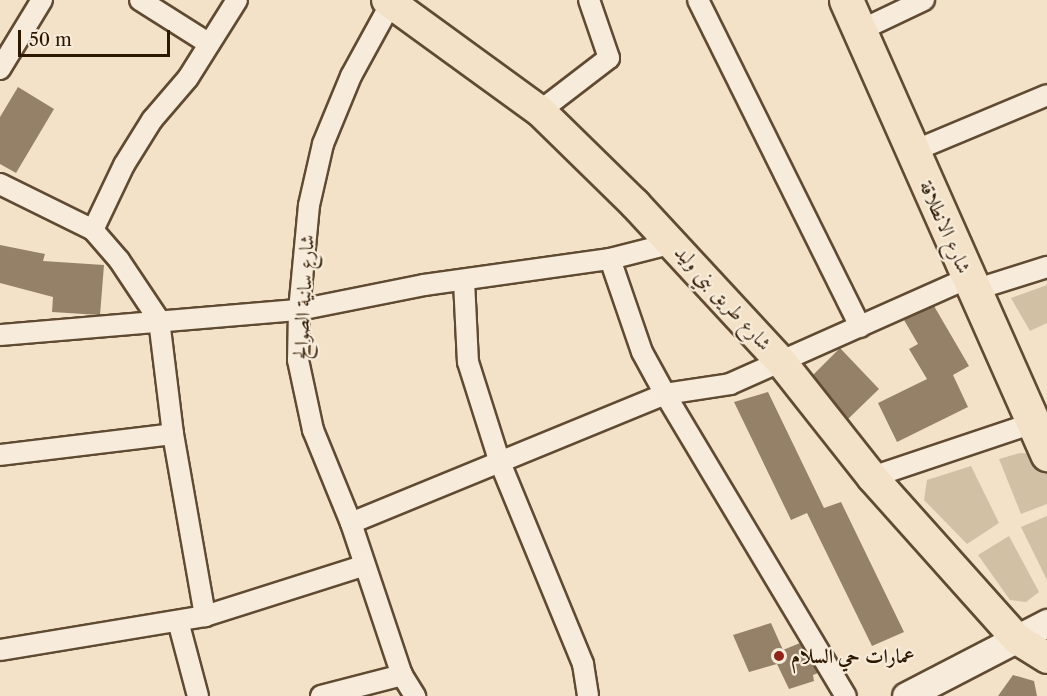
<!DOCTYPE html>
<html>
<head>
<meta charset="utf-8">
<style>
  body { margin:0 }
  #map { position:relative; width:1047px; height:696px; overflow:hidden; background:#f3e2c7; font-family:"Libre Caslon Text",Amiri,serif }
  div>[style] { position:absolute }
  [style*='--x'] { left:calc(var(--x)*1px); top:calc(var(--y)*1px); width:calc(var(--w)*1px); rotate:calc(var(--a)*1deg) }
  .green>* { inset:0; background:#d2c0a5 }
  .building>* { inset:0; background:#958167 }
  .roads { filter:drop-shadow(2px 0 #604a32) drop-shadow(-2px 0 #604a32) drop-shadow(0 2px #604a32) drop-shadow(0 -2px #604a32) }
  .street>* { height:20px; margin:-10px; padding:0 10px; transform-origin:10px; border-radius:10px; background:#f7ecdb }
  .secondary>* { height:27px; margin:-13.5px; padding:0 13.5px; transform-origin:13.5px; border-radius:13.5px; background:#f7ecdb }
  .primary>* { height:30px; margin:-15px; padding:0 15px; transform-origin:15px; border-radius:15px; background:#f3e2c7 }
  .highway>* { height:33px; margin:-16.5px; padding:0 16.5px; transform-origin:16.5px; border-radius:16.5px; background:#f3e2c7 }
  .dots>* { width:16px; height:16px; translate:-50% -50%; box-sizing:border-box; border:3px solid #f7ecdb; border-radius:50% }
  span { translate:-50% -50%; white-space:nowrap; text-align:center; line-height:1.15; -webkit-text-stroke:4.5px #f7ecdb; paint-order:stroke }
  .street-label { font-size:20px; color:#2f1800 }
  .poi-label { font-size:20px; color:#2f1800; font-weight:700 }
  .left { translate:0 -50%; text-align:left }
  .scale { position:absolute; left:18px; top:30px; width:152px; height:27px; box-sizing:border-box; border:3px solid #2f1800; border-top:0; padding-left:8px; font-size:18px; line-height:21px; white-space:nowrap; color:#2f1800; -webkit-text-stroke:4px #f7ecdb; paint-order:stroke }
</style>
</head>
<body>
<div id="map">
  <div class="green">
    <i style="clip-path:polygon(1047px 285px,1047px 323px,1030px 331px,1011px 298px)"></i>
    <i style="clip-path:polygon(1020px 453px,1039px 454px,1047px 472px,1047px 504px,1021px 514px,999px 459px)"></i>
    <i style="clip-path:polygon(971px 466px,999px 523px,967px 544px,924px 500px,927px 480px)"></i>
    <i style="clip-path:polygon(1047px 516px,1047px 580px,1021px 527px)"></i>
    <i style="clip-path:polygon(1009px 536px,1039px 592px,1026px 602px,1010px 600px,978px 555px)"></i>
  </div>
  <div class="building">
    <i style="clip-path:polygon(18px 87px,54px 109px,16px 173px,0 164px,0 117px)"></i>
    <i style="clip-path:polygon(0 245px,45px 254px,43px 261px,104px 265px,100px 315px,52px 312px,53px 297px,0 283px)"></i>
    <i style="clip-path:polygon(934px 306px,969px 366px,953px 375px,968px 407px,897px 442px,878px 403px,927px 379px,909px 349px,918px 344px,904px 320px)"></i>
    <i style="clip-path:polygon(840px 348px,879px 389px,848px 419px,813px 375px)"></i>
    <i style="clip-path:polygon(768px 392px,824px 508px,841px 502px,904px 632px,872px 646px,807px 513px,791px 520px,734px 402px)"></i>
    <i style="clip-path:polygon(771px 623px,783px 650px,800px 643px,818px 673px,813px 675px,814px 681px,789px 689px,777px 664px,749px 672px,733px 635px)"></i>
    <i style="clip-path:polygon(1013px 675px,1034px 681px,1037px 696px,998px 696px)"></i>
  </div>
  <div class="roads">
    <div class="street">
      <i style="--x:140;--y:0;--w:80;--a:32.3"></i>
      <i style="--x:698;--y:0;--w:365;--a:63.6"></i>
      <i style="--x:391;--y:3;--w:83;--a:118.7"></i>
      <i style="--x:351;--y:76;--w:74;--a:112.4"></i>
      <i style="--x:323;--y:144;--w:63;--a:102.9"></i>
      <i style="--x:309;--y:205;--w:105;--a:95.4"></i>
      <i style="--x:299;--y:310;--w:50;--a:91.1"></i>
      <i style="--x:298;--y:360;--w:72;--a:77.9"></i>
      <i style="--x:313;--y:430;--w:100;--a:67.8"></i>
      <i style="--x:351;--y:523;--w:160;--a:71.5"></i>
      <i style="--x:402;--y:675;--w:25;--a:58"></i>
      <i style="--x:859;--y:31;--w:72;--a:-25.5"></i>
      <i style="--x:0;--y:69;--w:81;--a:-58.7"></i>
      <i style="--x:540;--y:111;--w:87;--a:-37.5"></i>
      <i style="--x:609;--y:58;--w:61;--a:-109"></i>
      <i style="--x:911;--y:152;--w:147;--a:-22.7"></i>
      <i style="--x:0;--y:184;--w:104;--a:26.3"></i>
      <i style="--x:93;--y:230;--w:40;--a:49"></i>
      <i style="--x:119;--y:260;--w:72;--a:56.3"></i>
      <i style="--x:159;--y:320;--w:115;--a:83"></i>
      <i style="--x:173;--y:434;--w:185;--a:80"></i>
      <i style="--x:93;--y:230;--w:72;--a:-64.5"></i>
      <i style="--x:124;--y:165;--w:53;--a:-58.1"></i>
      <i style="--x:152;--y:120;--w:55;--a:-49.4"></i>
      <i style="--x:188;--y:78;--w:92;--a:-57.9"></i>
      <i style="--x:673;--y:243;--w:65;--a:165.7"></i>
      <i style="--x:610;--y:259;--w:98;--a:71"></i>
      <i style="--x:642;--y:352;--w:48;--a:61.3"></i>
      <i style="--x:665;--y:394;--w:66;--a:-8.7"></i>
      <i style="--x:730;--y:384;--w:261;--a:-24"></i>
      <i style="--x:464;--y:281;--w:81;--a:87.2"></i>
      <i style="--x:468;--y:362;--w:103;--a:72.4"></i>
      <i style="--x:499;--y:460;--w:221;--a:67.6"></i>
      <i style="--x:583;--y:664;--w:32;--a:81"></i>
      <i style="--x:974;--y:290;--w:77;--a:-17.5"></i>
      <i style="--x:0;--y:335;--w:300;--a:-4.8"></i>
      <i style="--x:299;--y:310;--w:127;--a:-11.3"></i>
      <i style="--x:424;--y:285;--w:188;--a:-8"></i>
      <i style="--x:0;--y:455;--w:174;--a:-6.9"></i>
      <i style="--x:872;--y:477;--w:170;--a:-18.5"></i>
      <i style="--x:1033;--y:423;--w:10;--a:0"></i>
      <i style="--x:351;--y:523;--w:339;--a:-22.3"></i>
      <i style="--x:665;--y:394;--w:352;--a:59.1"></i>
      <i style="--x:178;--y:621;--w:78;--a:75.1"></i>
      <i style="--x:0;--y:650;--w:208;--a:-9.4"></i>
      <i style="--x:205;--y:616;--w:166;--a:-17.6"></i>
      <i style="--x:321;--y:696;--w:84;--a:-14.5"></i>
    </div>
    <div class="secondary">
      <i style="--x:906;--y:696;--w:159;--a:-27.4"></i>
    </div>
    <div class="primary">
      <i style="--x:387;--y:0;--w:189;--a:36"></i>
      <i style="--x:540;--y:111;--w:133;--a:44.4"></i>
      <i style="--x:635;--y:204;--w:217;--a:47.2"></i>
      <i style="--x:782;--y:363;--w:145;--a:51.7"></i>
      <i style="--x:872;--y:477;--w:217;--a:48.2"></i>
      <i style="--x:1017;--y:639;--w:36;--a:32"></i>
    </div>
    <div class="highway">
      <i style="--x:846;--y:0;--w:497;--a:66.1"></i>
    </div>
  </div>
  <div class="dots">
    <i style="left:779px;top:656px;background:#8f2418"></i>
  </div>
  <div class="street-label">
    <span style="left:945px;top:227px;rotate:66deg">شارع الانطلاقة</span>
    <span style="left:304px;top:297px;rotate:-87deg">شارع سانية الصوالح</span>
    <span style="left:723px;top:298px;rotate:48deg">شارع طريق بني وليد</span>
  </div>
  <div class="poi-label">
    <span class="left" style="left:791px;top:656px">عمارات حي السلام</span>
  </div>
  <div class="scale">50 m</div>
</div>
</body>
</html>
